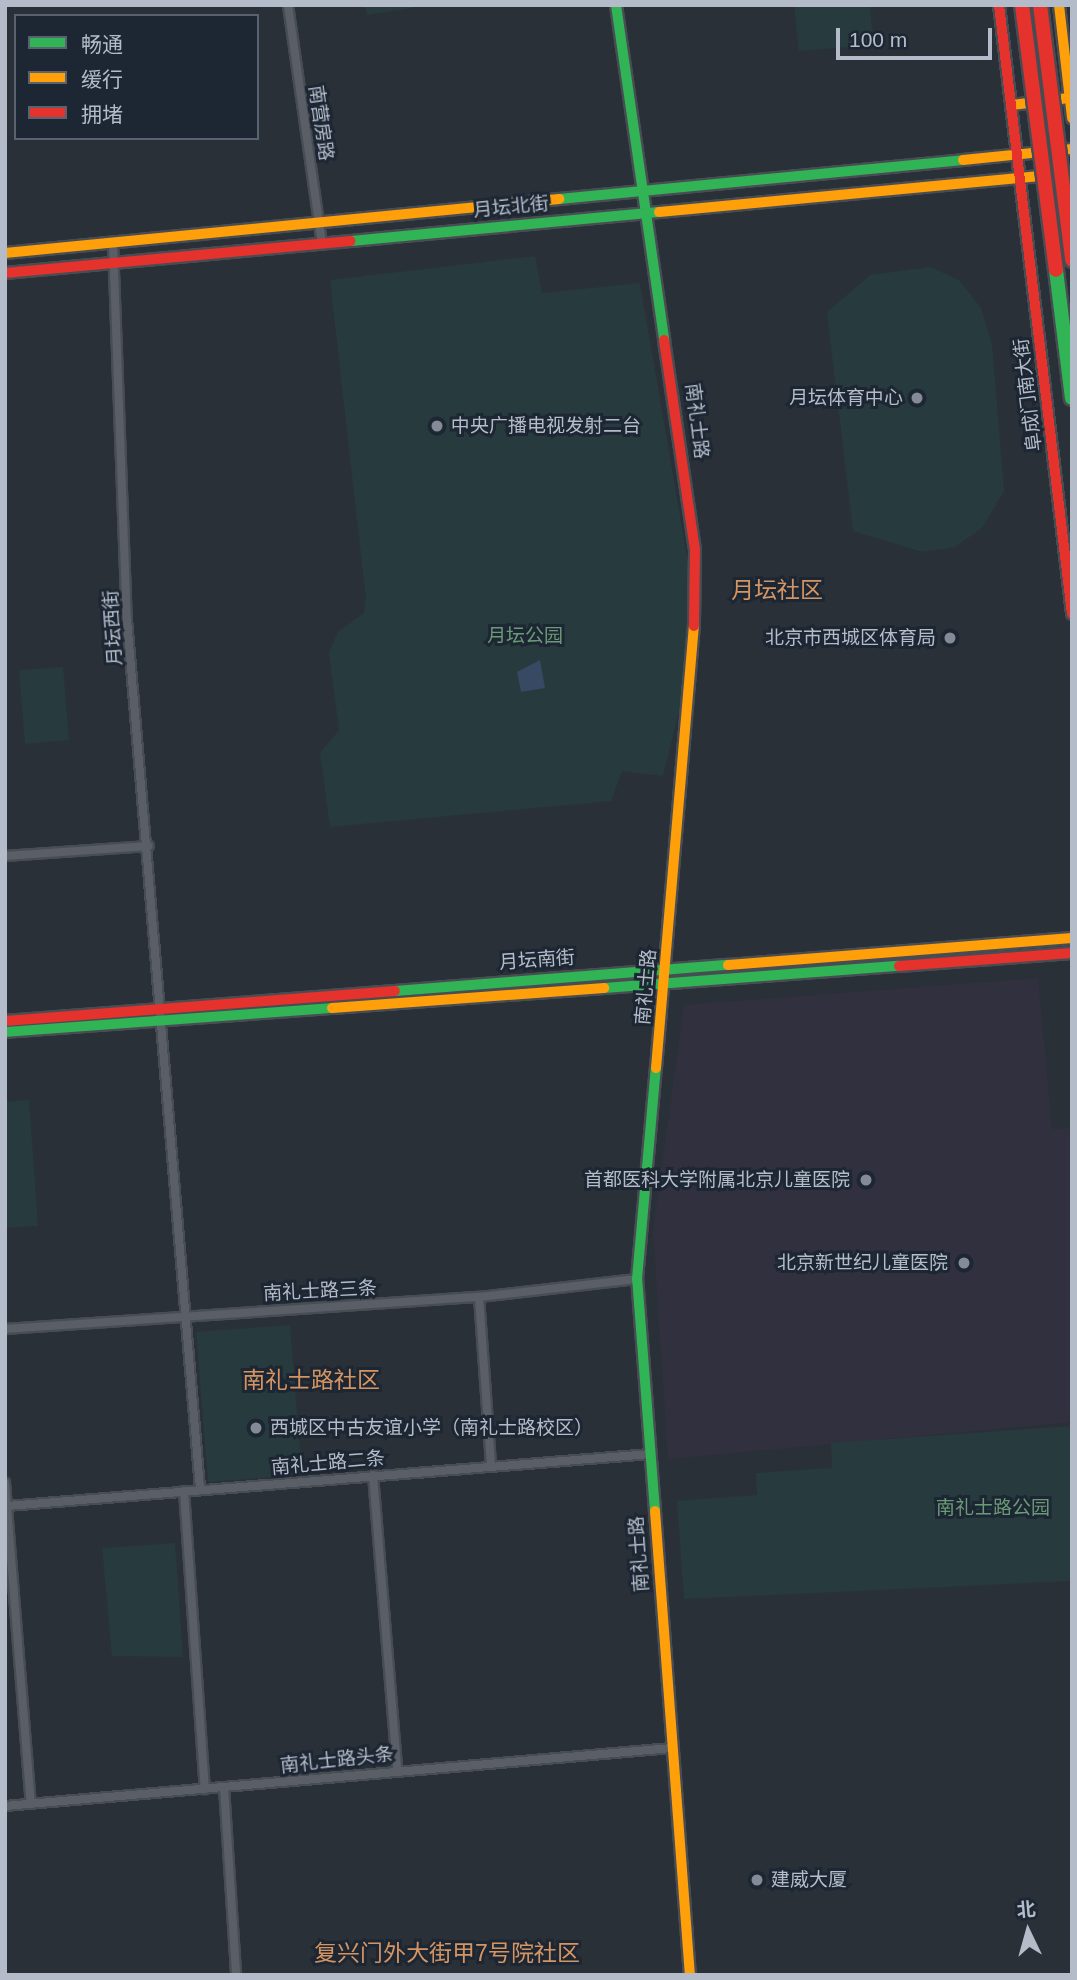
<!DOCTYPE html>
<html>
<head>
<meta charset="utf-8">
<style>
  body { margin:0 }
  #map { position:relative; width:1077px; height:1980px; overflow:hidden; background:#2a3038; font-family:Arial,"Noto Sans SC",sans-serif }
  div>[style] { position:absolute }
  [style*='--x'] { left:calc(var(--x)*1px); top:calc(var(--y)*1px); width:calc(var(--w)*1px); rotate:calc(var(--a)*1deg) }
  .medical>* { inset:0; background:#31303e }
  .green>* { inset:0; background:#273a3e }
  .water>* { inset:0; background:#384963 }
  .roads { filter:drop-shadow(2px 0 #484c53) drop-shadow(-2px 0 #484c53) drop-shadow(0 2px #484c53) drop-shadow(0 -2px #484c53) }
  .street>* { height:8px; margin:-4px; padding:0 4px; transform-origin:4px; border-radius:4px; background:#5a5e66 }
  .fast>* { height:10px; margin:-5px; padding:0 5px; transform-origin:5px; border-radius:5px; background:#30b455 }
  .slow>* { height:10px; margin:-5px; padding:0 5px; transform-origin:5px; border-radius:5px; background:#ff9f0a }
  .jam>* { height:10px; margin:-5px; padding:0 5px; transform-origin:5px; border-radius:5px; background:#e5322d }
  .bridges { filter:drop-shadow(2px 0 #474c53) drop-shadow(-2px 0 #474c53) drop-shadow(0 2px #474c53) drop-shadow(0 -2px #474c53) }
  .fast-bridge>* { height:14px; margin:-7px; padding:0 7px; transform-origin:7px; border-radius:7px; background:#30b455 }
  .jam-bridge>* { height:14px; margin:-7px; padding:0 7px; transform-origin:7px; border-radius:7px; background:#e5322d }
  .dots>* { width:19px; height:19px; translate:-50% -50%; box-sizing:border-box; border:4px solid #1d2633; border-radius:50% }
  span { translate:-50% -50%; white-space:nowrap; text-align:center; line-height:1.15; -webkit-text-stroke:6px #1d2633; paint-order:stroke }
  .street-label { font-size:19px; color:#b4bcc9 }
  .poi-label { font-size:19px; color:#b4bcc9 }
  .right { translate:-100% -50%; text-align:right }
  .left { translate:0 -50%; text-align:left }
  .park-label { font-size:19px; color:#6b9a76 }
  .quarter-label { font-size:23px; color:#d59563 }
  .frame { position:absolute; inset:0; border:7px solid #b4bcc9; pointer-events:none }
  .legend { position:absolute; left:14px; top:14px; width:245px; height:126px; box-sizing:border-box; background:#1d2633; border:2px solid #59626f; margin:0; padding:9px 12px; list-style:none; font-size:21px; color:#b4bcc9 }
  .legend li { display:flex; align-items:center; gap:14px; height:35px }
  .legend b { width:35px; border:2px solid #59626f }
  .north { position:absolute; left:993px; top:1896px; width:70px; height:70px; -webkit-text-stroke:5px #1d2633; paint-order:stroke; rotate:355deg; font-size:19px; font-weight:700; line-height:28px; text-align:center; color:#b4bcc9 }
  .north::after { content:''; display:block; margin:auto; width:24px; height:32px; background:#b4bcc9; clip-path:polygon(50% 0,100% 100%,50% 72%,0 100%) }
  .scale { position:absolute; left:836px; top:28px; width:156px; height:32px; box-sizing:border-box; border:4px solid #b4bcc9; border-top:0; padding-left:9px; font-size:21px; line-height:24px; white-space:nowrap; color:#b4bcc9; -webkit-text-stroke:5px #1d2633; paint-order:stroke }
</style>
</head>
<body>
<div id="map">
  <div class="medical">
    <i style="clip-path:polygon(1038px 978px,1052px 1129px,1072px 1128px,1072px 1422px,668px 1459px,653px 1230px,684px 1005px)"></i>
  </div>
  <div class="green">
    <i style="clip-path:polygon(365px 5px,412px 5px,413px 8px,367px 15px)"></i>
    <i style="clip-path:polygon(794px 5px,870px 5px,873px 45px,799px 51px)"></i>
    <i style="clip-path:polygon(535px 256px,542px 293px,640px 283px,688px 562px,687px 679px,663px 776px,622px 771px,611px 801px,330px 827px,320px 753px,339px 730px,329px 652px,338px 632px,364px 613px,366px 599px,330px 280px)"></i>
    <i style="clip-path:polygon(931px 267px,960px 281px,981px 308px,992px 344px,1004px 491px,982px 528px,955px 547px,922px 552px,853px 531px,827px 312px,870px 275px)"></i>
    <i style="clip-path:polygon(63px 667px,69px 740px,25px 744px,19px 670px)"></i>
    <i style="clip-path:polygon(29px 1100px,38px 1226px,5px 1228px,5px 1102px)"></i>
    <i style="clip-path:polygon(290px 1325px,302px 1475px,208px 1482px,196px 1332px)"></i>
    <i style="clip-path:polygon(1072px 1426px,1072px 1581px,684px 1599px,677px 1501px,757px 1495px,756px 1473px,832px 1468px,831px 1443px)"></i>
    <i style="clip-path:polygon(175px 1543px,183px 1657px,112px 1656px,102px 1548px)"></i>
  </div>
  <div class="water">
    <i style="clip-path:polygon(540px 660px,545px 688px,521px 692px,517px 672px)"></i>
  </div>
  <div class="roads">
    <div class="street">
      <i style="--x:288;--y:5;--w:242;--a:81.9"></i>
      <i style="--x:113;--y:244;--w:375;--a:87.9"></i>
      <i style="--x:127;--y:619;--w:873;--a:85.2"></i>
      <i style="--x:5;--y:856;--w:144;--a:-4"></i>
      <i style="--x:479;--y:1297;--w:167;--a:85.9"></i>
      <i style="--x:5;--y:1329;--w:475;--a:-3.9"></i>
      <i style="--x:479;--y:1297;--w:159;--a:-6.5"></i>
      <i style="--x:373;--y:1475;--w:296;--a:85.3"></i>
      <i style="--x:5;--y:1483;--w:321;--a:85.4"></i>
      <i style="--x:184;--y:1491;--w:299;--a:86"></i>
      <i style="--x:7;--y:1506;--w:646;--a:-4.62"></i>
      <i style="--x:224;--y:1787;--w:188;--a:86.3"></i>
      <i style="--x:5;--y:1806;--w:670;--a:-4.97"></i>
    </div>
    <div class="fast">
      <i style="--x:616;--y:5;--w:338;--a:81.8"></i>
      <i style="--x:559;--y:199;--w:406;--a:-5.5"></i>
      <i style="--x:351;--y:241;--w:309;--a:-5.4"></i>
      <i style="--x:604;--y:988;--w:296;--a:-4.3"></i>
      <i style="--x:395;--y:991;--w:334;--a:-4.5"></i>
      <i style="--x:5;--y:1032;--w:328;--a:-4.2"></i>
      <i style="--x:655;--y:1511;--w:233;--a:-94.4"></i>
      <i style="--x:637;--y:1279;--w:212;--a:-84.9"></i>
    </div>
    <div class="slow">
      <i style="--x:1059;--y:5;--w:114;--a:83.4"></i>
      <i style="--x:1012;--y:105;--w:57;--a:-7"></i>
      <i style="--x:963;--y:160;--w:110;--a:-5.8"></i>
      <i style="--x:659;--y:212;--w:415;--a:-5.4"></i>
      <i style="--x:5;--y:253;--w:557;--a:-5.57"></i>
      <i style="--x:728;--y:965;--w:345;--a:-4.5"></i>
      <i style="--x:332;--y:1008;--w:273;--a:-4.2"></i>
      <i style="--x:656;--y:1068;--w:444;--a:-85.1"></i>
      <i style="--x:655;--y:1511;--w:465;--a:85.7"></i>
    </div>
    <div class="jam">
      <i style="--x:999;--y:5;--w:613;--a:83.16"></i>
      <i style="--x:5;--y:273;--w:347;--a:-5.3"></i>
      <i style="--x:664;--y:340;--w:212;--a:81.6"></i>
      <i style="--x:695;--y:550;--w:76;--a:90.8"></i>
      <i style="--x:899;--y:966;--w:173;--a:-4.3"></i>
      <i style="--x:5;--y:1021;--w:391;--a:-4.4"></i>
    </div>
  </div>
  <div class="bridges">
    <div class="fast-bridge">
      <i style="--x:1056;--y:270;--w:129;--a:82.9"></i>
    </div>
    <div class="jam-bridge">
      <i style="--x:1022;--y:5;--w:267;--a:82.7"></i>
      <i style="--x:1040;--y:5;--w:257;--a:82.8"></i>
    </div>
  </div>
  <div class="dots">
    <i style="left:917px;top:398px;background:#848b96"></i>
    <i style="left:437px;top:426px;background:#848b96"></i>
    <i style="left:950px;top:638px;background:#848b96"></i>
    <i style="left:866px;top:1180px;background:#848b96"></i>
    <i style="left:964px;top:1263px;background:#848b96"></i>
    <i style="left:256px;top:1428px;background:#848b96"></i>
    <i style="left:757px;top:1880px;background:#848b96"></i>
  </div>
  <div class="street-label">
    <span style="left:321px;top:123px;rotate:82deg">南营房路</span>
    <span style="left:511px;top:207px;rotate:-6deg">月坛北街</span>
    <span style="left:1028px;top:395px;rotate:-97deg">阜成门南大街</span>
    <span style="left:697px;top:421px;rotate:83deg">南礼士路</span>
    <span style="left:113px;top:628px;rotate:-94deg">月坛西街</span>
    <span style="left:537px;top:960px;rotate:-4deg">月坛南街</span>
    <span style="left:646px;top:987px;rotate:-85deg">南礼士路</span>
    <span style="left:320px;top:1291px;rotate:-3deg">南礼士路三条</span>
    <span style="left:328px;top:1463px;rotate:-5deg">南礼士路二条</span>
    <span style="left:639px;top:1554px;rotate:-94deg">南礼士路</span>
    <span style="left:337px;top:1760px;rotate:-6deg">南礼士路头条</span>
  </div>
  <div class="poi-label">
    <span class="right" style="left:903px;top:398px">月坛体育中心</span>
    <span class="left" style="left:451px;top:426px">中央广播电视发射二台</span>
    <span class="right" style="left:936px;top:638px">北京市西城区体育局</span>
    <span class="right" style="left:850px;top:1180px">首都医科大学附属北京儿童医院</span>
    <span class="right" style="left:948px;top:1263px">北京新世纪儿童医院</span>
    <span class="left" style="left:270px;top:1428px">西城区中古友谊小学（南礼士路校区）</span>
    <span class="left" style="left:771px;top:1880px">建威大厦</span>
  </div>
  <div class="park-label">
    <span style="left:525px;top:636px">月坛公园</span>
    <span style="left:993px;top:1508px">南礼士路公园</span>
  </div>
  <div class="quarter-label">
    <span style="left:777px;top:590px">月坛社区</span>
    <span style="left:311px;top:1380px">南礼士路社区</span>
    <span style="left:447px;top:1953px">复兴门外大街甲7号院社区</span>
  </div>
  <div class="frame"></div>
  <ul class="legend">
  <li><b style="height:9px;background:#30b455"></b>畅通</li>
  <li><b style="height:9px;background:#ff9f0a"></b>缓行</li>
  <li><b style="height:9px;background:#e5322d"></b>拥堵</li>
  </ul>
  <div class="north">北</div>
  <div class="scale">100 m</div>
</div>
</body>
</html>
